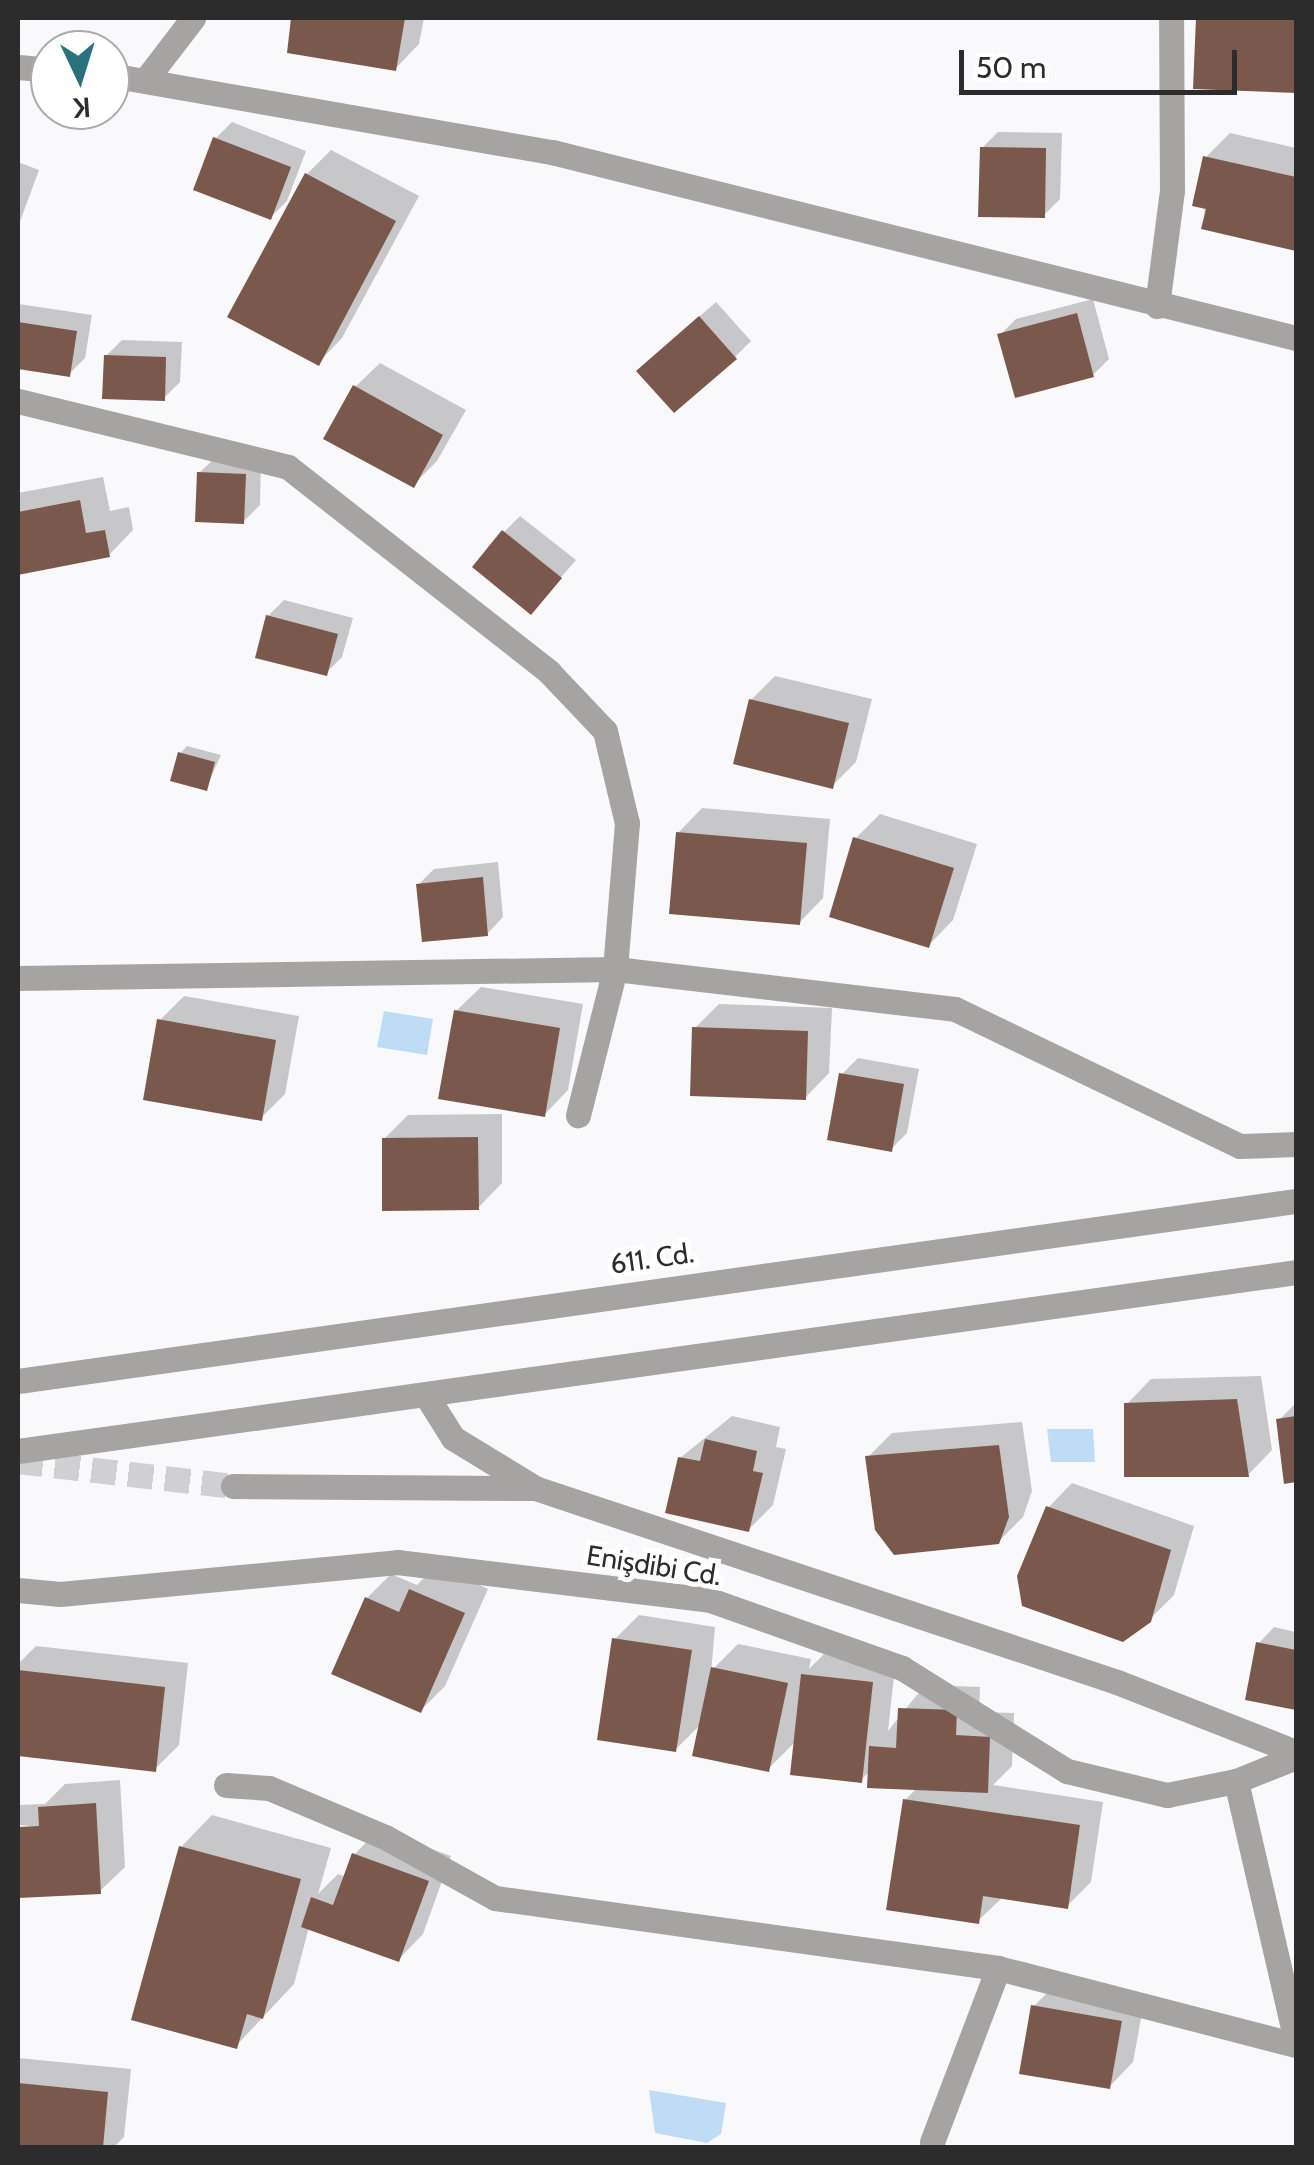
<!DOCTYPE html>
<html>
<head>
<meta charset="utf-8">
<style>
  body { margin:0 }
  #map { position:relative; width:1314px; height:2165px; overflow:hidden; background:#f9f9fc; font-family:Cabin,sans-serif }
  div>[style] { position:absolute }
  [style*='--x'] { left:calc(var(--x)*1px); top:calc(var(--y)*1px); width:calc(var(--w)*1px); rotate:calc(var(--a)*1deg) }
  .water>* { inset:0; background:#bedcf6 }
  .shadow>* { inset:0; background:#0003 }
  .building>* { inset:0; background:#7a594c }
  .minor-tunnel>* { height:25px; margin-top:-12.5px; transform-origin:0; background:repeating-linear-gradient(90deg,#d0d0d3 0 25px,transparent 0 37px) }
  .minor>* { height:25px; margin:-12.5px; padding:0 12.5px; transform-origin:12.5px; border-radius:12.5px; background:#a5a4a3 }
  span { translate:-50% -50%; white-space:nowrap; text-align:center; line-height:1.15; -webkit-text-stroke:10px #fff; paint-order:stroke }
  .street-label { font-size:28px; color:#2c2c2d }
  .frame { position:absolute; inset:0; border:20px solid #2c2c2d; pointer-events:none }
  .north { position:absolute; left:30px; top:30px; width:100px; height:100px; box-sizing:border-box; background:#fff; border:2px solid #ababab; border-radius:50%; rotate:176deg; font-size:28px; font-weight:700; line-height:40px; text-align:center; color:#2c2c2d }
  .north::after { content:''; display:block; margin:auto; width:35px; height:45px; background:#29717b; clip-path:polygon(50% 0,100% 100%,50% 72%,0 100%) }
  .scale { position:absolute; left:959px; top:50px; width:278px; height:45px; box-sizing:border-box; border:5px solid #2c2c2d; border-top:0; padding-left:12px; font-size:30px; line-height:35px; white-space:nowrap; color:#2c2c2d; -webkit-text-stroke:8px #fff; paint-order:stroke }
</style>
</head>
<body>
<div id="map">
  <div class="water">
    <i style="clip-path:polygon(384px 1011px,433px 1019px,427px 1055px,377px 1047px)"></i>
    <i style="clip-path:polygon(1047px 1429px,1093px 1429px,1095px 1462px,1051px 1462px)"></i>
    <i style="clip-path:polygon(649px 2090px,726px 2103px,721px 2134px,707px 2143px,655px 2133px)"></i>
  </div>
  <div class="shadow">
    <i style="clip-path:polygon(294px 18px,424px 18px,419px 44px,395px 69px,290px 51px)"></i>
    <i style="clip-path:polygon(1198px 18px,1296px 18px,1296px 90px,1195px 87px)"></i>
    <i style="clip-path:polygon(232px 122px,306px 151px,287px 201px,271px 217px,215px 139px)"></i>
    <i style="clip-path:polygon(998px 132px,1062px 133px,1060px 199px,1044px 215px,982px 148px)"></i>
    <i style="clip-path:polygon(1230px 133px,1296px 148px,1296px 248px,1204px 228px,1206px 157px)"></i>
    <i style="clip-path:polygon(331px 150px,419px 196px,342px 338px,318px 363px,307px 174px)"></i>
    <i style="clip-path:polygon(18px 162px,39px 170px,18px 227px)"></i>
    <i style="clip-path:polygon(1093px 299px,1109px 359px,1093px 375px,1000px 335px,1016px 319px)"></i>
    <i style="clip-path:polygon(716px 302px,751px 341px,735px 357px,656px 355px)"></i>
    <i style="clip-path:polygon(19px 304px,92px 315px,85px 358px,69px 374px,18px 366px)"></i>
    <i style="clip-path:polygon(122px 340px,182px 342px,180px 382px,164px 398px,106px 356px)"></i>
    <i style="clip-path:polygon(380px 363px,466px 410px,437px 461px,413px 485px,355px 387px)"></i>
    <i style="clip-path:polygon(216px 457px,261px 458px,260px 505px,243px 522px,199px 473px)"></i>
    <i style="clip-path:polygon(103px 477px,110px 511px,129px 507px,133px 530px,109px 555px,18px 572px,18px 493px)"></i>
    <i style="clip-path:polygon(520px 516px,576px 560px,531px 612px,504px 532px)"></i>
    <i style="clip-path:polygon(284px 600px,353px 618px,342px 657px,326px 673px,268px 616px)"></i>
    <i style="clip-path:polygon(775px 676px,872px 699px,856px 762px,832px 786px,751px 700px)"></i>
    <i style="clip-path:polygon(187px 746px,221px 755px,206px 788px,180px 754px)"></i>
    <i style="clip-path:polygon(702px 808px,830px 819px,823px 898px,799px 923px,678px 833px)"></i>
    <i style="clip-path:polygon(880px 814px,977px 844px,953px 920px,929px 945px,856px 838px)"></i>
    <i style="clip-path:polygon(498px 862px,503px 917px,487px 934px,418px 885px,434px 869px)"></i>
    <i style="clip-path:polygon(481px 987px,583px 1004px,568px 1090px,544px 1115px,456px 1011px)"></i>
    <i style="clip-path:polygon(184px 996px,299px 1016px,285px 1094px,261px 1118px,159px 1021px)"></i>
    <i style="clip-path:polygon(719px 1004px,832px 1008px,829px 1073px,805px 1098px,695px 1028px)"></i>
    <i style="clip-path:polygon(858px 1058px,919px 1069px,907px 1133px,891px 1149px,842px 1074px)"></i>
    <i style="clip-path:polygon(502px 1114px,502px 1183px,478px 1208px,384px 1139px,408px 1115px)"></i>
    <i style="clip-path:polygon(1261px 1376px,1272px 1450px,1248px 1475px,1127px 1404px,1151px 1379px)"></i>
    <i style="clip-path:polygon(1295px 1404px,1296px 1480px,1286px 1481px,1279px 1420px)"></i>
    <i style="clip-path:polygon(732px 1416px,780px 1427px,776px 1447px,786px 1449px,773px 1505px,748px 1530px,680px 1458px)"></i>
    <i style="clip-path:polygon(1022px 1422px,1032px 1491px,1023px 1517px,998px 1542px,868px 1457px,892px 1433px)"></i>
    <i style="clip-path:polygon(1072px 1483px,1194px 1526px,1174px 1595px,1149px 1620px,1048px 1508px)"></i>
    <i style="clip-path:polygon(436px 1566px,488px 1589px,445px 1686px,421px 1710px,367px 1598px,391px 1574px,417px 1585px)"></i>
    <i style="clip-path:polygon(639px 1615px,715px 1627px,710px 1684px,714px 1668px,738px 1644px,811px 1659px,809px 1669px,828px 1650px,896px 1658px,888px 1731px,925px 1685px,980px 1687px,979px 1712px,1014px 1713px,1012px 1766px,993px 1785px,1103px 1802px,1091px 1882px,1067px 1906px,1003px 1897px,978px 1921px,905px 1800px,917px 1788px,870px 1771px,861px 1780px,796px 1741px,768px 1769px,702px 1723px,675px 1750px,615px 1639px)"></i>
    <i style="clip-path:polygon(1274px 1627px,1296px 1632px,1296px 1708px,1248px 1698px,1258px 1644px)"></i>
    <i style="clip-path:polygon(36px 1646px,188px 1663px,179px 1745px,155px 1769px,18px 1754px,18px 1664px)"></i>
    <i style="clip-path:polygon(120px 1780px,125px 1867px,100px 1891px,18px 1896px,18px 1830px,52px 1828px,18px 1825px,18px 1805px,45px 1804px,65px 1784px)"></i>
    <i style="clip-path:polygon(212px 1815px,331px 1848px,318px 1894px,338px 1874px,346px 1877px,354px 1855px,378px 1830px,451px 1856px,423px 1934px,399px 1959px,309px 1927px,294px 1984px,236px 2046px,181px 1847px)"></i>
    <i style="clip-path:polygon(1058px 1982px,1145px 1997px,1133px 2062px,1109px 2087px,1033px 2007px)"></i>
    <i style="clip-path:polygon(18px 2058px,131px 2069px,124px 2137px,113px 2148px,18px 2148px)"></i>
  </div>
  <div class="building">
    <i style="clip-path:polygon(291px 18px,405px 18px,396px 71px,287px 53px)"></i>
    <i style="clip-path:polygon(1196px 18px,1296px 18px,1296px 93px,1193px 89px)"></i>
    <i style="clip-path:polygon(213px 137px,291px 167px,271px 220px,193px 190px)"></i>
    <i style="clip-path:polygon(980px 147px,1046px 148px,1045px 218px,978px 217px)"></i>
    <i style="clip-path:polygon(1203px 156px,1296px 177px,1296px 251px,1201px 229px,1206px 209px,1192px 206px)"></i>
    <i style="clip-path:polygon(305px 173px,396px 221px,319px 366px,227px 317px)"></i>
    <i style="clip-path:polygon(1077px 313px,1094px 377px,1015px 398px,997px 334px)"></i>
    <i style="clip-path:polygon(699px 316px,737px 359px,674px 413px,636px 371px)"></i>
    <i style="clip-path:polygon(18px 322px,77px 331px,70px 377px,18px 369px)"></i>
    <i style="clip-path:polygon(104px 355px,166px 357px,165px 401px,102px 399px)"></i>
    <i style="clip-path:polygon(353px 385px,443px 435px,414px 488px,323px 439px)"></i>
    <i style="clip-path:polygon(197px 472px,246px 474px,244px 524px,195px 522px)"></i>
    <i style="clip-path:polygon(80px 500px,86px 533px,105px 530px,110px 557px,18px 575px,18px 512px)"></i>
    <i style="clip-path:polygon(502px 530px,562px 578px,531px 615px,472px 567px)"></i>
    <i style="clip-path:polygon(266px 615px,338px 634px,327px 676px,255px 658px)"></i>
    <i style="clip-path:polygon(749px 699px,849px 723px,833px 789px,733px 764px)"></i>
    <i style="clip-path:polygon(178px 752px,215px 762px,207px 791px,170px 781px)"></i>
    <i style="clip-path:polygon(676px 832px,807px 843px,800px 925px,669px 914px)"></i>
    <i style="clip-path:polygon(853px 837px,954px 868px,929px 948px,829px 917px)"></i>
    <i style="clip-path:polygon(483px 877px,488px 936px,422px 942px,416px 884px)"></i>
    <i style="clip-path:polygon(454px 1010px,560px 1028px,545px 1117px,438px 1099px)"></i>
    <i style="clip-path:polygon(157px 1019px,276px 1040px,262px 1121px,143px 1100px)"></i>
    <i style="clip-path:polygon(692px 1027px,808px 1031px,806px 1100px,690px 1096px)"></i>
    <i style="clip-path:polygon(839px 1073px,904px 1084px,892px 1152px,827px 1140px)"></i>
    <i style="clip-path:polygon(478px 1137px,479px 1210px,382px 1211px,382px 1138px)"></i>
    <i style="clip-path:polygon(1237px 1399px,1249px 1477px,1124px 1477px,1124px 1403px)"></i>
    <i style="clip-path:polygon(1296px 1416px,1296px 1482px,1284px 1484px,1276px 1419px)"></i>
    <i style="clip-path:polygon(705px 1439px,757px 1451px,753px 1471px,763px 1473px,749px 1532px,665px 1513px,678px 1457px,700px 1461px)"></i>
    <i style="clip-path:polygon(999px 1445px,1009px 1517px,999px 1544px,894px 1555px,875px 1530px,865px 1456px)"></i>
    <i style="clip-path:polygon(1046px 1506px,1171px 1550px,1151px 1622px,1123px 1642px,1022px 1606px,1017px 1576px)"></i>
    <i style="clip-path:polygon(409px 1589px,465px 1613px,421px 1713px,331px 1674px,365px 1597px,399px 1612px)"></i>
    <i style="clip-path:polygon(612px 1638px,692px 1650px,676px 1752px,597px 1740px)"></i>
    <i style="clip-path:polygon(1256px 1642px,1296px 1650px,1296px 1710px,1245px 1700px)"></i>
    <i style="clip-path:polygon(711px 1667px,788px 1683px,769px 1772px,692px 1756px)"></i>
    <i style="clip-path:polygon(18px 1670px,165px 1687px,156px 1772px,18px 1756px)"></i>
    <i style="clip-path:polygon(801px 1674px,873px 1682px,862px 1783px,790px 1775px)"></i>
    <i style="clip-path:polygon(898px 1708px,957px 1710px,956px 1735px,990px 1737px,988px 1793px,867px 1788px,869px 1746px,896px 1748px)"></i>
    <i style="clip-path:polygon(903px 1799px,1080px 1825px,1068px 1909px,983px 1896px,979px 1924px,886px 1910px)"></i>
    <i style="clip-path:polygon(96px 1803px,101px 1894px,18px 1898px,18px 1827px,39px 1826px,38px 1807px)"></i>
    <i style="clip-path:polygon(179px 1846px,301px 1879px,263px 2019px,247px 2014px,237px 2049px,131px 2020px)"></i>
    <i style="clip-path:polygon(352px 1853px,429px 1881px,399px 1962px,301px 1927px,311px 1897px,333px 1905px)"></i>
    <i style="clip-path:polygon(1031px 2005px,1122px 2021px,1110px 2089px,1019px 2074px)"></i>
    <i style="clip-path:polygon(18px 2083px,108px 2092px,103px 2148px,18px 2148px)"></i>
  </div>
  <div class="minor-tunnel">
    <i style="--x:18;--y:1461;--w:216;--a:6.6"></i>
  </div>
  <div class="minor">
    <i style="--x:18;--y:67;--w:32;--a:5"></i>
    <i style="--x:110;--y:75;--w:449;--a:9.9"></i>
    <i style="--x:552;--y:152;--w:767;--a:14.04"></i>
    <i style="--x:147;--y:78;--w:76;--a:-52.5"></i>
    <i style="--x:1157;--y:306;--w:117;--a:-82.6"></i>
    <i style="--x:1172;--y:190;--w:172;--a:-90.3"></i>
    <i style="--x:18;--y:401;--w:278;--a:13.7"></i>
    <i style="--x:288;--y:467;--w:332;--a:38.1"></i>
    <i style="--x:549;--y:672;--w:81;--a:46.5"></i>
    <i style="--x:605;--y:731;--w:95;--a:76.6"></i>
    <i style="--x:627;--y:823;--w:146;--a:94.7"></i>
    <i style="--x:615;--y:969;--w:151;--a:104.2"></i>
    <i style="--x:18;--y:978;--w:597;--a:-0.86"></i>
    <i style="--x:615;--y:969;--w:342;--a:6.7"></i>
    <i style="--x:955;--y:1009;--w:316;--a:25.7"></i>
    <i style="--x:1240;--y:1146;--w:56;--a:-2"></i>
    <i style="--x:18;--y:1381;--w:1291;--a:-8.02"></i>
    <i style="--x:426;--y:1395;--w:51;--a:57.9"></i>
    <i style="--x:453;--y:1438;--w:96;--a:31.4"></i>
    <i style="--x:535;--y:1488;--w:613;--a:18.43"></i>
    <i style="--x:1117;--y:1682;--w:192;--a:21.4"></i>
    <i style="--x:18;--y:1451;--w:1290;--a:-7.97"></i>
    <i style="--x:233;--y:1486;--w:302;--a:0.4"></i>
    <i style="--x:18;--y:1590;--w:42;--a:5.4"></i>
    <i style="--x:60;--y:1594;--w:339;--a:-5.4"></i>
    <i style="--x:397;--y:1562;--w:315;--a:6.9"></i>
    <i style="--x:710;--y:1600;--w:204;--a:19.5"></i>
    <i style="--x:902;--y:1668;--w:195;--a:32"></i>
    <i style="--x:1067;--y:1771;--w:103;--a:13.5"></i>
    <i style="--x:1167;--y:1795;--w:70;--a:-11.5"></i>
    <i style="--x:1236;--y:1781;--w:65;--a:-21.8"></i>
    <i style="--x:1236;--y:1781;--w:267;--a:77"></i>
    <i style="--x:226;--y:1785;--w:43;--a:4"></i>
    <i style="--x:269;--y:1788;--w:126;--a:22.9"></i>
    <i style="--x:385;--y:1837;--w:126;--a:29"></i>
    <i style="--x:495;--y:1898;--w:508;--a:7.92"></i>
    <i style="--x:998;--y:1968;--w:308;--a:14.5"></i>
    <i style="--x:932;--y:2142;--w:186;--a:-69.2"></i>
  </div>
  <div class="street-label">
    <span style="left:652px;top:1258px;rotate:-8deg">611. Cd.</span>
    <span style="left:654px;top:1565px;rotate:9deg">Enişdibi Cd.</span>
  </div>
  <div class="frame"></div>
  <div class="north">K</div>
  <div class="scale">50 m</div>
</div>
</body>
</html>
